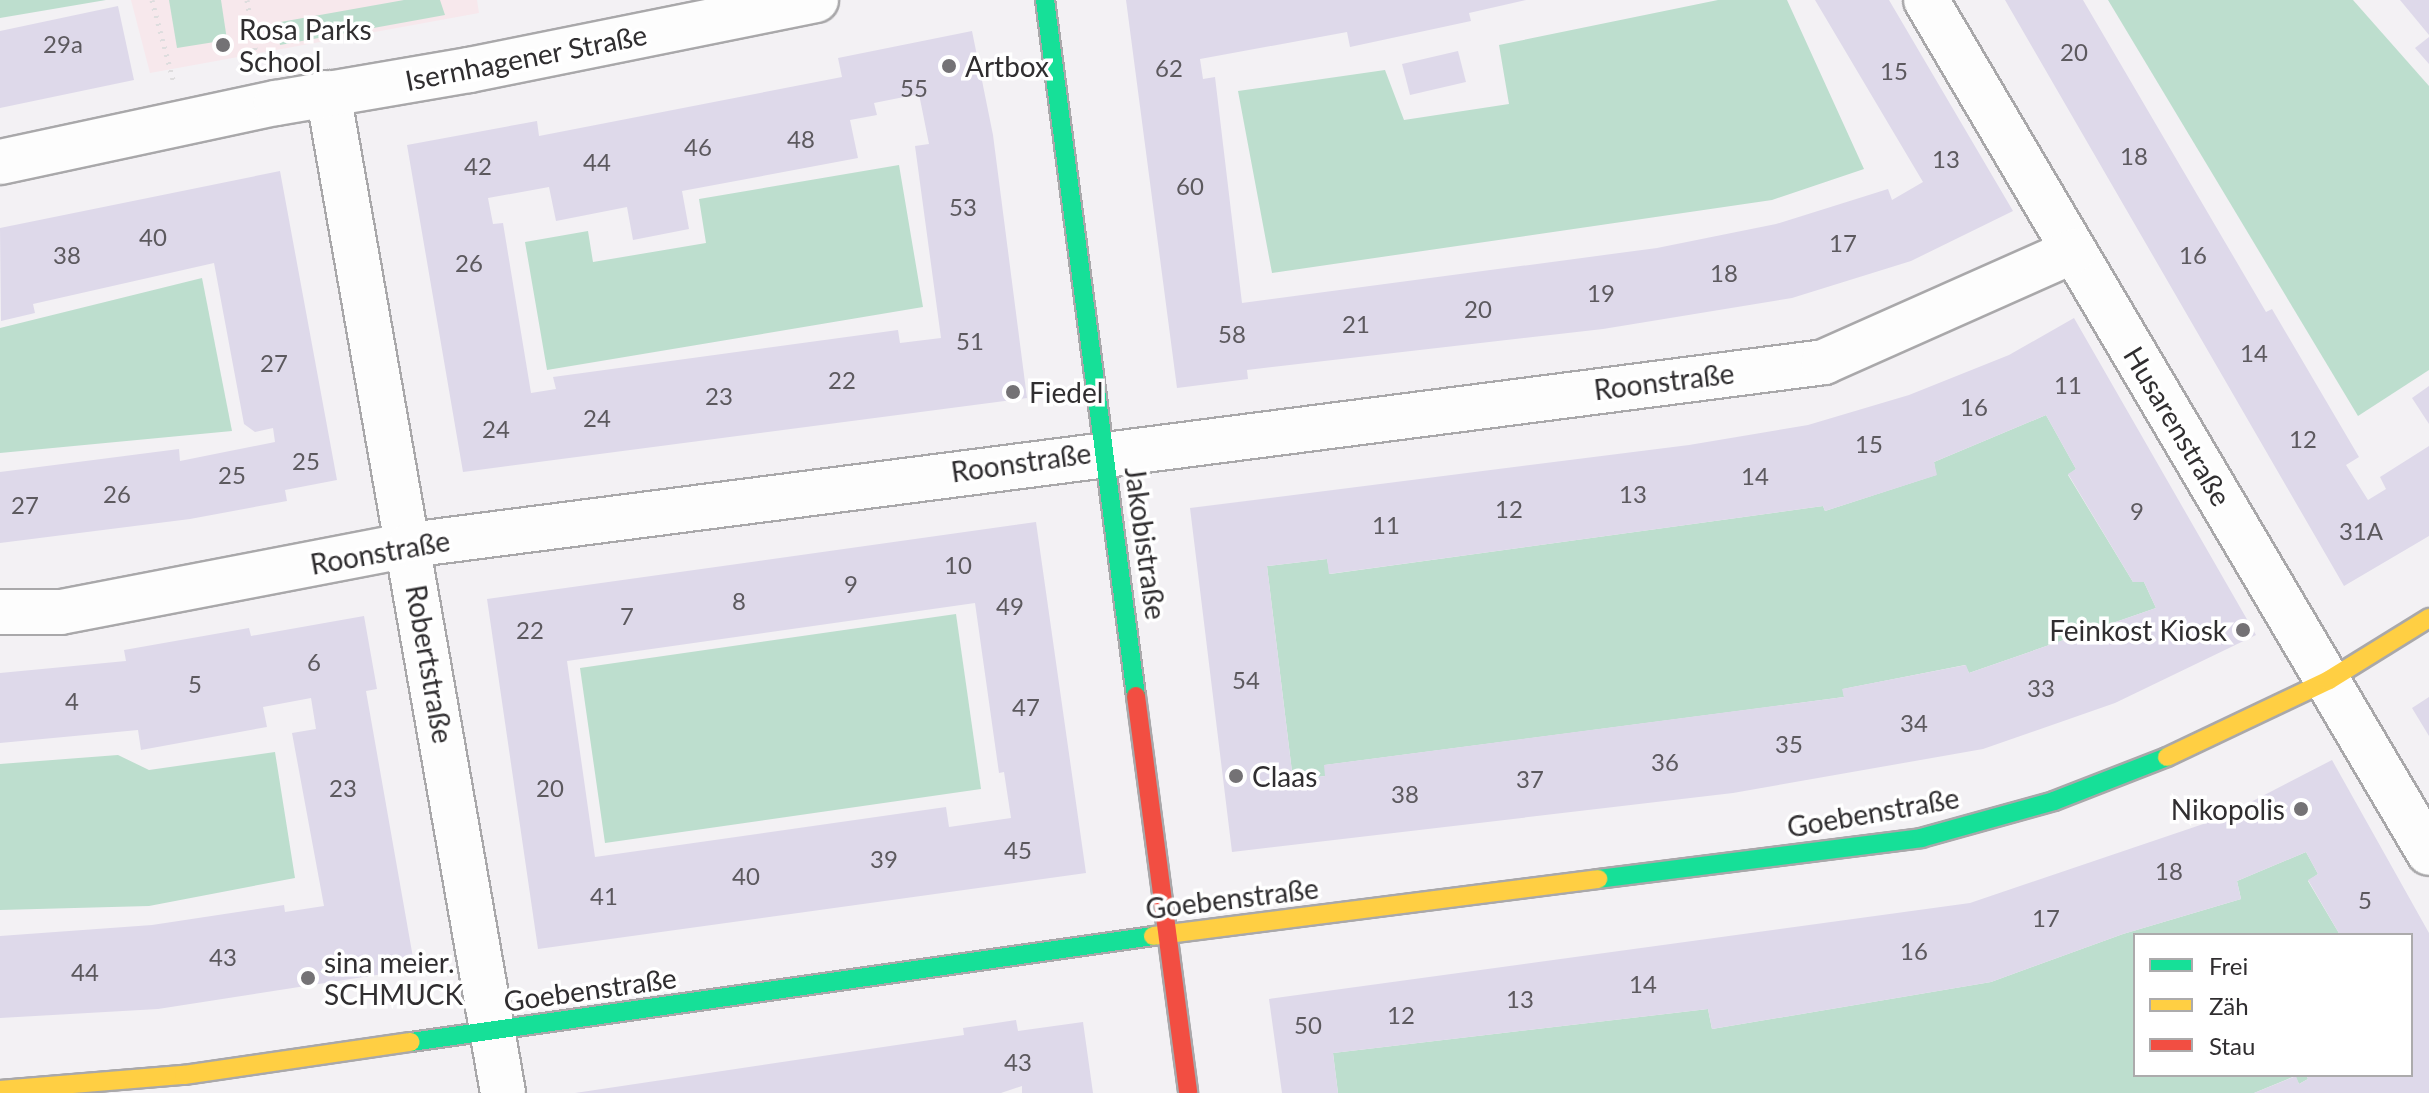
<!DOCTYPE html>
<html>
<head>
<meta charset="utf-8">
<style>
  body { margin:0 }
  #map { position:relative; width:2429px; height:1093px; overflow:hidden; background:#f3f1f4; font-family:Lato,sans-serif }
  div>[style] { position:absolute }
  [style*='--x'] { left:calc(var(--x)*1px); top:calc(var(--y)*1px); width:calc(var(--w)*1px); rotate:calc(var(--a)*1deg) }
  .education>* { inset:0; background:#f7e8ec }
  .green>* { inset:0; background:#bddece }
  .building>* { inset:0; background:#ded9ea }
  .path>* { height:5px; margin-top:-2.5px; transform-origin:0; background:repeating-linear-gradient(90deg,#deddde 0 2px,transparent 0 8px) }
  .roads { filter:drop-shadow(2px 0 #a9a8aa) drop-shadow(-2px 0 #a9a8aa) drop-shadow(0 2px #a9a8aa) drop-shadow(0 -2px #a9a8aa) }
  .street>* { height:44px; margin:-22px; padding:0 22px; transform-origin:22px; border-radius:22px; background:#fdfdfd }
  .fast>* { height:18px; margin:-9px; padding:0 9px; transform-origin:9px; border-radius:9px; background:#16e098 }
  .slow>* { height:18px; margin:-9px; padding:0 9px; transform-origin:9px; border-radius:9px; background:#ffcf43 }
  .jam>* { height:18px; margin:-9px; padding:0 9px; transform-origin:9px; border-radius:9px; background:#f24e42 }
  .dots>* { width:22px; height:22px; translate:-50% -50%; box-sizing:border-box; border:4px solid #fff; border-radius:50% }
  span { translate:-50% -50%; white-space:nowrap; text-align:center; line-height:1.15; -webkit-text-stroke:7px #fff; paint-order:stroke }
  .number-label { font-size:24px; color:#5c595e }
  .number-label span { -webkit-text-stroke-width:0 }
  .poi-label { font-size:28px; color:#302e30 }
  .left { translate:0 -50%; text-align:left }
  .right { translate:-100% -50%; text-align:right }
  .street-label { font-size:28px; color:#302e30 }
  .legend { position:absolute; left:2133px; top:933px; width:280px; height:144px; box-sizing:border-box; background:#fff; border:2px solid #acabac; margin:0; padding:10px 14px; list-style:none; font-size:24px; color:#302e30 }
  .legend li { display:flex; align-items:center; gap:16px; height:40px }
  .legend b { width:40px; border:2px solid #acabac }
</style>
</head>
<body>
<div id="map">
  <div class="education">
    <i style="clip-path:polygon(131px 0,477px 0,479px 13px,150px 73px)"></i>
  </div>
  <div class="green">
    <i style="clip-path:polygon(0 0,106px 0,0 18px)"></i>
    <i style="clip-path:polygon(169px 0,221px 0,227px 40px,177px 48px)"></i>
    <i style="clip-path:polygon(404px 0,440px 0,445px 15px,280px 45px,275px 23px)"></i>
    <i style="clip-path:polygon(1718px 0,1787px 0,1864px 169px,1772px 200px,1272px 273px,1238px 91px,1385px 70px,1404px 120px,1509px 104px,1499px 45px)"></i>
    <i style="clip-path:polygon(2108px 0,2353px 0,2429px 86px,2429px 370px,2358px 416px)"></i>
    <i style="clip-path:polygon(899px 165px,923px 307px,547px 370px,525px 242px,588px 231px,593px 262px,706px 243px,699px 199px)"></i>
    <i style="clip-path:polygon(202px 278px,232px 431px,0 453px,0 328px)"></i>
    <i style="clip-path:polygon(2046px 415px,2076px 469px,2068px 475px,2133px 582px,2144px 582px,2156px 608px,1969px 673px,1965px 665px,1843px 689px,1844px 697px,1325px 765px,1325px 776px,1293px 780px,1267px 566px,1327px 559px,1330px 574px,1823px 506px,1825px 511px,1936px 475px,1934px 462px)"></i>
    <i style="clip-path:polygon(956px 614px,981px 789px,605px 843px,580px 668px)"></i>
    <i style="clip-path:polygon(275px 752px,295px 878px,149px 906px,0 910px,0 764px,118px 755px,149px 770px)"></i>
    <i style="clip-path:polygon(2306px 852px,2318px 874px,2308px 881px,2340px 935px,2135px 935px,2135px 1075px,2306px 1075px,2308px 1079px,2299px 1084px,2295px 1076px,2254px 1093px,1338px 1093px,1333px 1053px,1708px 1009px,1712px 1029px,1991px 982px,2123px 934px,2241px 899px,2237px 881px)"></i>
  </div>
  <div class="building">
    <i style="clip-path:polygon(1126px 0,1526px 0,1469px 13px,1471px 21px,1350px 47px,1347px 32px,1200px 59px,1203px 79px,1215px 77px,1242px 303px,1657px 248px,1776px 224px,1888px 189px,1892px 200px,1923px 182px,1815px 0,1889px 0,2013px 211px,1911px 261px,1792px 298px,1603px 329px,1247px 370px,1248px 379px,1177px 388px)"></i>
    <i style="clip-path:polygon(2005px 0,2083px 0,2266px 312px,2272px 309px,2359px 457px,2346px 465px,2368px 500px,2386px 489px,2380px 477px,2429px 446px,2429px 536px,2344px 586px)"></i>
    <i style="clip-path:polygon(2400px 0,2429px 0,2429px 35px)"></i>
    <i style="clip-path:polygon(118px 6px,134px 80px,0 108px,0 31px)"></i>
    <i style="clip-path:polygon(evenodd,972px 31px,993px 135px,1027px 398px,463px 472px,407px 145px,537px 121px,539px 136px,842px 77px,838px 58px,972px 31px,919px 94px,929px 144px,915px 146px,941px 338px,900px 343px,898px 330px,553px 377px,556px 389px,531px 393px,503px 223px,493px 224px,488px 198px,549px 187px,556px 221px,627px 207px,633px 240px,689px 229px,682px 191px,858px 158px,850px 120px,877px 115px,874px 103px,919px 94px)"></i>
    <i style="clip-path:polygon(2429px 37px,2429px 64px,2415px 48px)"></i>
    <i style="clip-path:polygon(1458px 51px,1466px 82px,1410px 95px,1402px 64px)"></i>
    <i style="clip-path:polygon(280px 171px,337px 480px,285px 490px,287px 501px,190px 519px,0 543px,0 472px,179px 449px,180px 461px,275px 442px,273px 428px,255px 432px,244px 424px,214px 263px,33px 304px,35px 313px,1px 321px,0 228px)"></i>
    <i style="clip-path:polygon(evenodd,2074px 318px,2256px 635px,2115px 703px,1983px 749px,1733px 793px,1232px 852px,1190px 508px,1689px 445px,1808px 425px,1909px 395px,2009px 355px,2074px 318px,2046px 415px,2076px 469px,2068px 474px,2133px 582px,2144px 582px,2156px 608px,1969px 673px,1966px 665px,1842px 689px,1844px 697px,1324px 765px,1325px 776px,1293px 780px,1267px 566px,1327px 559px,1329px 574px,1823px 506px,1825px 511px,1937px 475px,1934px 462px,2046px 415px)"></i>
    <i style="clip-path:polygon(2429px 386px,2429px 424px,2412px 398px)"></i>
    <i style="clip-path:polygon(evenodd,1036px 522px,1086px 873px,538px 949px,487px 599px,1036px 522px,975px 603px,999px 773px,1004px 772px,1011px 818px,949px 827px,946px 807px,595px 857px,567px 661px,975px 603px)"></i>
    <i style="clip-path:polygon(364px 616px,377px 689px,366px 691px,415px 969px,158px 1009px,0 1018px,0 936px,152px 925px,284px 905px,285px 912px,324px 906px,292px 733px,316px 729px,311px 698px,263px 707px,267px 727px,141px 750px,138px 730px,0 743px,0 673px,126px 661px,124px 650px,249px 628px,251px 636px)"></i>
    <i style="clip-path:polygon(2429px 697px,2429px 736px,2412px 708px)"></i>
    <i style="clip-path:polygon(2332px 760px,2429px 933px,2429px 1093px,2254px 1093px,2296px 1076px,2299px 1084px,2308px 1079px,2306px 1075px,2411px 1075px,2411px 935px,2340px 935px,2308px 880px,2318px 874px,2306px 852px,2237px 881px,2241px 899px,2123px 934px,1991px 982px,1712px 1029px,1708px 1009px,1333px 1053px,1338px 1093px,1282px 1093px,1269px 999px,1970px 903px,2218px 819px)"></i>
    <i style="clip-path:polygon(1016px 1020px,1018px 1031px,1083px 1022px,1093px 1093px,1022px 1093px,1022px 1086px,1001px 1093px,575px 1093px,964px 1035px,963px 1028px)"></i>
  </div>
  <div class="path">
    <i style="--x:152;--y:0;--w:86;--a:75.2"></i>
    <i style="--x:247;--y:0;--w:67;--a:80.5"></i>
  </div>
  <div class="roads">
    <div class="street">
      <i style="--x:1926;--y:0;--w:990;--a:59.47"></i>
      <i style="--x:328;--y:93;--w:1015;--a:80.07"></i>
      <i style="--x:0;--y:162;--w:282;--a:-12.1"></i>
      <i style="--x:276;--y:103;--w:196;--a:-9.7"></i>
      <i style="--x:469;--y:70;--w:354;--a:-11.4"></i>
      <i style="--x:0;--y:612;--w:61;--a:0"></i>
      <i style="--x:61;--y:612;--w:355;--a:-10.9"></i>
      <i style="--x:410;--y:545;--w:1426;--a:-7.37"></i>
      <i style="--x:1824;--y:362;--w:273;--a:-24"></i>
    </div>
    <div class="fast">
      <i style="--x:1045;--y:0;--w:702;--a:82.55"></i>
      <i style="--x:1598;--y:879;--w:326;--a:-7.2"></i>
      <i style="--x:1921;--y:838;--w:138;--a:-15.5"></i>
      <i style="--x:2054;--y:801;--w:121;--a:-21.3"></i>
      <i style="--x:411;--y:1042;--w:750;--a:-8.13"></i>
    </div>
    <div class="slow">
      <i style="--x:2167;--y:757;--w:179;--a:-25.4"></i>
      <i style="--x:2329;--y:680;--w:118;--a:-31.8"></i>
      <i style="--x:1153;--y:936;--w:449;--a:-7.3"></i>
      <i style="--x:0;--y:1090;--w:185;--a:-4.7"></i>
      <i style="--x:184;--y:1075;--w:229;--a:-8.3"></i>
    </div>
    <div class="jam">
      <i style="--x:1136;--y:696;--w:400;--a:82.5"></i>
    </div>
  </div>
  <div class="dots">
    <i style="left:223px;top:45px;background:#747275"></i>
    <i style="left:949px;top:66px;background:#747275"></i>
    <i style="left:1013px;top:392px;background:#747275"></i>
    <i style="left:2243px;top:630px;background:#747275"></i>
    <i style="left:1236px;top:776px;background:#747275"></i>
    <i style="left:2301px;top:809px;background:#747275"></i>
    <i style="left:308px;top:978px;background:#747275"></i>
  </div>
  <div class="number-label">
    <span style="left:63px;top:44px">29a</span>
    <span style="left:2074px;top:52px">20</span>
    <span style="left:1169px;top:68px">62</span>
    <span style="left:1894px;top:71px">15</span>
    <span style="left:914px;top:88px">55</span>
    <span style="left:801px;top:139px">48</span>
    <span style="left:698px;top:147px">46</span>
    <span style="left:2134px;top:156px">18</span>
    <span style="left:1946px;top:159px">13</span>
    <span style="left:597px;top:162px">44</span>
    <span style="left:478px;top:166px">42</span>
    <span style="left:1190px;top:186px">60</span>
    <span style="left:963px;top:207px">53</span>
    <span style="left:153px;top:237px">40</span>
    <span style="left:1843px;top:243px">17</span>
    <span style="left:67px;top:255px">38</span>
    <span style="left:2193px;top:255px">16</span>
    <span style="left:469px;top:263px">26</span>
    <span style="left:1724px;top:273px">18</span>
    <span style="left:1601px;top:293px">19</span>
    <span style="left:1478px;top:309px">20</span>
    <span style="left:1356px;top:324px">21</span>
    <span style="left:1232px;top:334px">58</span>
    <span style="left:970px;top:341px">51</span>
    <span style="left:2254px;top:353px">14</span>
    <span style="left:274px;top:363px">27</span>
    <span style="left:842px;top:380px">22</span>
    <span style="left:2068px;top:385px">11</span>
    <span style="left:719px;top:396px">23</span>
    <span style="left:1974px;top:407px">16</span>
    <span style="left:597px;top:418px">24</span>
    <span style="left:496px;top:429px">24</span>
    <span style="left:2303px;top:439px">12</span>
    <span style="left:1869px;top:444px">15</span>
    <span style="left:306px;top:461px">25</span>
    <span style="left:232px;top:475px">25</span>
    <span style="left:1755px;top:476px">14</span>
    <span style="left:117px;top:494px">26</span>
    <span style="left:1633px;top:494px">13</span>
    <span style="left:25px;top:505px">27</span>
    <span style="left:1509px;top:509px">12</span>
    <span style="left:2137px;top:511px">9</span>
    <span style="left:1386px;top:525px">11</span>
    <span style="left:2361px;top:531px">31A</span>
    <span style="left:958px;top:565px">10</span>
    <span style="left:851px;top:584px">9</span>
    <span style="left:739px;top:601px">8</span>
    <span style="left:1010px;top:606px">49</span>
    <span style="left:627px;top:616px">7</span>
    <span style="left:530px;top:630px">22</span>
    <span style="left:314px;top:662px">6</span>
    <span style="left:1246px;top:680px">54</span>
    <span style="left:195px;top:684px">5</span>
    <span style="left:2041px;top:688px">33</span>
    <span style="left:72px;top:701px">4</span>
    <span style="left:1026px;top:707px">47</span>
    <span style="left:1914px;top:723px">34</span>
    <span style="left:1789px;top:744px">35</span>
    <span style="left:1665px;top:762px">36</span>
    <span style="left:1530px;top:779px">37</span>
    <span style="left:343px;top:788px">23</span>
    <span style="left:550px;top:788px">20</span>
    <span style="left:1405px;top:794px">38</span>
    <span style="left:1018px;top:850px">45</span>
    <span style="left:884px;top:859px">39</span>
    <span style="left:2169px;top:871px">18</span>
    <span style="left:746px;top:876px">40</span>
    <span style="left:604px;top:896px">41</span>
    <span style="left:2365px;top:900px">5</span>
    <span style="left:2046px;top:918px">17</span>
    <span style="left:1914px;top:951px">16</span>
    <span style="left:223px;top:957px">43</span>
    <span style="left:85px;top:972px">44</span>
    <span style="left:1643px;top:984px">14</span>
    <span style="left:1520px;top:999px">13</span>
    <span style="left:1401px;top:1015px">12</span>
    <span style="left:1308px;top:1025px">50</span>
    <span style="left:1018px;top:1062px">43</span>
  </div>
  <div class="poi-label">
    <span class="left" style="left:239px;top:45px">Rosa Parks<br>School</span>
    <span class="left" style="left:965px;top:66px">Artbox</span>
    <span class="left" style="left:1029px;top:392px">Fiedel</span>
    <span class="right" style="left:2227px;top:630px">Feinkost Kiosk</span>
    <span class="left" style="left:1252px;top:776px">Claas</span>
    <span class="right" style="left:2285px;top:809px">Nikopolis</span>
    <span class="left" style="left:324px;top:978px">sina meier.<br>SCHMUCK</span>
  </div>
  <div class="street-label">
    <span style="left:526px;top:57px;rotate:-11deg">Isernhagener Straße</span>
    <span style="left:1664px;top:381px;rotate:-7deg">Roonstraße</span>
    <span style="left:2178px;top:426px;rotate:59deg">Husarenstraße</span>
    <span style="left:1021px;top:462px;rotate:-8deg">Roonstraße</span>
    <span style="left:1146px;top:543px;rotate:82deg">Jakobistraße</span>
    <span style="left:380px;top:552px;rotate:-10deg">Roonstraße</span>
    <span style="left:430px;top:664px;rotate:80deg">Robertstraße</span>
    <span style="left:1873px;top:812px;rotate:-10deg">Goebenstraße</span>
    <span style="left:1232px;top:898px;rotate:-7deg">Goebenstraße</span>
    <span style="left:590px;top:989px;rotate:-8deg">Goebenstraße</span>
  </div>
  <ul class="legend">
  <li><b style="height:10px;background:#16e098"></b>Frei</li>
  <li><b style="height:10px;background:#ffcf43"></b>Zäh</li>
  <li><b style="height:10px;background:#f24e42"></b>Stau</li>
  </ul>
</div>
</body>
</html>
